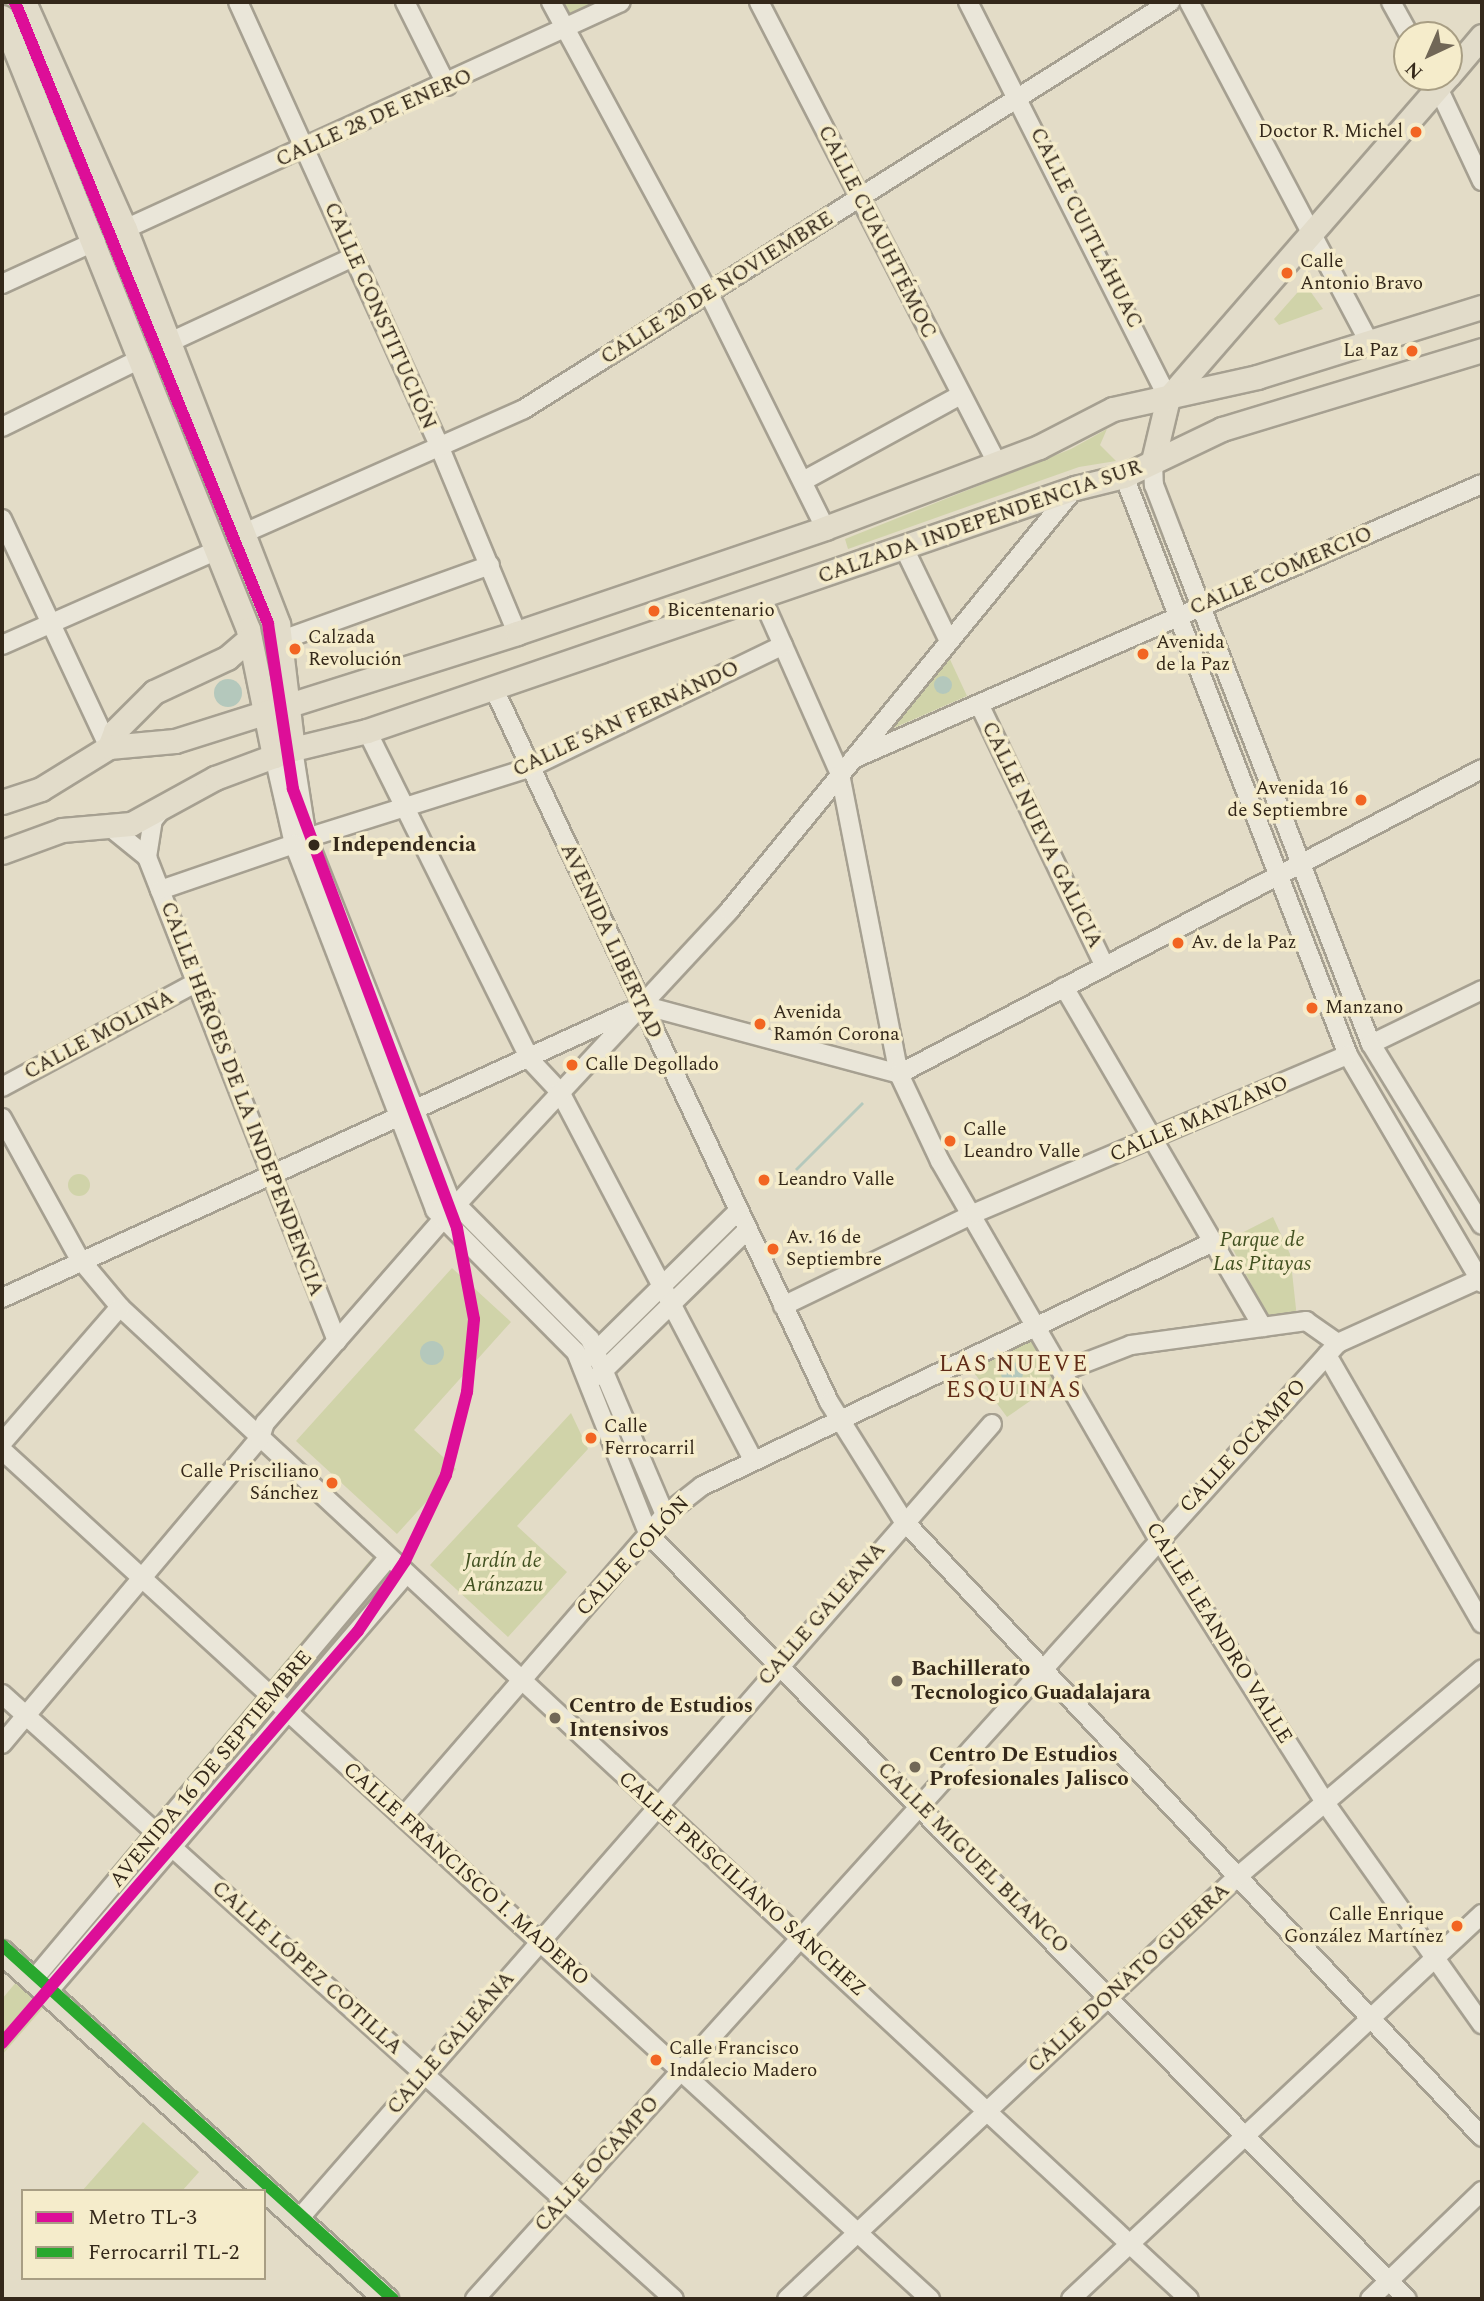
<!DOCTYPE html>
<html>
<head>
<meta charset="utf-8">
<style>
  body { margin:0 }
  #map { position:relative; width:1484px; height:2301px; overflow:hidden; background:#e3dcc7; font-family:Spectral,serif }
  div>[style] { position:absolute }
  [style*='--x'] { left:calc(var(--x)*1px); top:calc(var(--y)*1px); width:calc(var(--w)*1px); rotate:calc(var(--a)*1deg) }
  .green>* { inset:0; background:#d0d3a9 }
  .round { border-radius:50% }
  .water>* { inset:0; background:#b4c8bc }
  .roads { filter:drop-shadow(2px 0 #a6a091) drop-shadow(-2px 0 #a6a091) drop-shadow(0 2px #a6a091) drop-shadow(0 -2px #a6a091) }
  .minor>* { height:18px; margin:-9px; padding:0 9px; transform-origin:9px; border-radius:9px; background:#eae6d9 }
  .major>* { height:23px; margin:-11.5px; padding:0 11.5px; transform-origin:11.5px; border-radius:11.5px; background:#e2dcca }
  .rail-1>* { height:12px; margin:-6px; padding:0 6px; transform-origin:6px; border-radius:6px; background:#29a82e }
  .metro-1>* { height:12px; margin:-6px; padding:0 6px; transform-origin:6px; border-radius:6px; background:#dd0e98 }
  .dots>* { width:19px; height:19px; translate:-50% -50%; box-sizing:border-box; border:4px solid #f5eccb; border-radius:50% }
  span { translate:-50% -50%; white-space:nowrap; text-align:center; line-height:1.15; -webkit-text-stroke:7px #f5eccb; paint-order:stroke }
  .bus-label { font-size:19px; color:#34281a }
  .right { translate:-100% -50%; text-align:right }
  .left { translate:0 -50%; text-align:left }
  .street-label { font-size:21px; color:#34281a }
  .stop-label { font-size:21px; color:#34281a; font-weight:700 }
  .park-label { font-size:21px; color:#425121; font-style:italic }
  .poi-label { font-size:21px; color:#34281a; font-weight:700 }
  .neighbourhood-label { font-size:23px; color:#612c19; letter-spacing:2px }
  .frame { position:absolute; inset:0; border:4px solid #34281a; pointer-events:none }
  .legend { position:absolute; left:21px; top:2189px; width:245px; height:91px; box-sizing:border-box; background:#f5eccb; border:2px solid #a89e84; margin:0; padding:9px 12px; list-style:none; font-size:21px; color:#34281a }
  .legend li { display:flex; align-items:center; gap:14px; height:35px }
  .legend b { width:35px; border:2px solid #a89e84 }
  .north { position:absolute; left:1393px; top:21px; width:70px; height:70px; box-sizing:border-box; background:#f5eccb; border:2px solid #a89e84; border-radius:50%; rotate:224deg; font-size:19px; font-weight:700; line-height:28px; text-align:center; color:#34281a }
  .north::after { content:''; display:block; margin:auto; width:24px; height:32px; background:#716757; clip-path:polygon(50% 0,100% 100%,50% 72%,0 100%) }
</style>
</head>
<body>
<div id="map">
  <div class="green">
    <i style="clip-path:polygon(556px 2px,599px 2px,569px 22px)"></i>
    <i style="clip-path:polygon(1305px 284px,1323px 309px,1279px 325px,1274px 319px)"></i>
    <i style="clip-path:polygon(1107px 429px,1100px 445px,1116px 461px,1079px 467px,848px 549px,845px 539px,1071px 449px)"></i>
    <i style="clip-path:polygon(947px 653px,967px 696px,889px 730px)"></i>
    <i class="round" style="left:68px;top:1174px;width:22px;height:22px"></i>
    <i style="clip-path:polygon(1273px 1217px,1290px 1254px,1297px 1318px,1271px 1322px,1228px 1240px)"></i>
    <i style="clip-path:polygon(452px 1268px,511px 1322px,414px 1430px,456px 1469px,397px 1534px,296px 1441px)"></i>
    <i style="clip-path:polygon(evenodd,1030px 1333px,1062px 1379px,1007px 1417px,969px 1366px,1030px 1333px,1014px 1362px,1023px 1373px,1010px 1384px,1001px 1370px,1014px 1362px)"></i>
    <i style="clip-path:polygon(571px 1413px,588px 1449px,517px 1526px,567px 1572px,508px 1637px,430px 1565px)"></i>
    <i style="clip-path:polygon(376px 1553px,411px 1585px,2px 2055px,2px 1999px)"></i>
    <i style="clip-path:polygon(143px 2122px,199px 2172px,182px 2191px,82px 2191px)"></i>
  </div>
  <div class="water">
    <i class="round" style="left:934px;top:676px;width:18px;height:18px"></i>
    <i class="round" style="left:214px;top:679px;width:28px;height:28px"></i>
    <i style="clip-path:polygon(862px 1102px,864px 1104px,797px 1171px,795px 1169px)"></i>
    <i class="round" style="left:420px;top:1341px;width:24px;height:24px"></i>
    <i class="round" style="left:1001px;top:1362px;width:22px;height:22px"></i>
  </div>
  <div class="roads">
    <div class="minor">
      <i style="--x:238;--y:2;--w:490;--a:65.6"></i>
      <i style="--x:440;--y:448;--w:200;--a:67.4"></i>
      <i style="--x:405;--y:2;--w:94;--a:63.4"></i>
      <i style="--x:551;--y:2;--w:332;--a:61.6"></i>
      <i style="--x:709;--y:294;--w:261;--a:63.6"></i>
      <i style="--x:759;--y:2;--w:517;--a:62.69"></i>
      <i style="--x:968;--y:2;--w:444;--a:63.2"></i>
      <i style="--x:1189;--y:2;--w:385;--a:62.1"></i>
      <i style="--x:1391;--y:2;--w:38;--a:61"></i>
      <i style="--x:1433;--y:77;--w:115;--a:64.8"></i>
      <i style="--x:125;--y:229;--w:545;--a:-24.59"></i>
      <i style="--x:2;--y:284;--w:103;--a:-24.6"></i>
      <i style="--x:168;--y:343;--w:204;--a:-24.9"></i>
      <i style="--x:2;--y:427;--w:156;--a:-26.2"></i>
      <i style="--x:1153;--y:461;--w:24;--a:88"></i>
      <i style="--x:1154;--y:485;--w:56;--a:69"></i>
      <i style="--x:1174;--y:537;--w:544;--a:68.77"></i>
      <i style="--x:1371;--y:1044;--w:212;--a:58.5"></i>
      <i style="--x:1124;--y:476;--w:621;--a:68.85"></i>
      <i style="--x:1348;--y:1055;--w:264;--a:59.6"></i>
      <i style="--x:803;--y:481;--w:180;--a:-28.6"></i>
      <i style="--x:2;--y:519;--w:252;--a:64.9"></i>
      <i style="--x:242;--y:534;--w:308;--a:-23.9"></i>
      <i style="--x:524;--y:409;--w:764;--a:-32.21"></i>
      <i style="--x:904;--y:548;--w:101;--a:64.2"></i>
      <i style="--x:762;--y:598;--w:193;--a:66.1"></i>
      <i style="--x:840;--y:774;--w:306;--a:78.9"></i>
      <i style="--x:899;--y:1074;--w:96;--a:64.8"></i>
      <i style="--x:940;--y:1161;--w:435;--a:60"></i>
      <i style="--x:1158;--y:1538;--w:315;--a:57.7"></i>
      <i style="--x:1326;--y:1804;--w:270;--a:54.7"></i>
      <i style="--x:282;--y:640;--w:221;--a:-19.8"></i>
      <i style="--x:2;--y:645;--w:235;--a:-23.8"></i>
      <i style="--x:494;--y:689;--w:788;--a:64.83"></i>
      <i style="--x:829;--y:1402;--w:139;--a:57.9"></i>
      <i style="--x:903;--y:1520;--w:846;--a:46.82"></i>
      <i style="--x:980;--y:706;--w:287;--a:64.4"></i>
      <i style="--x:367;--y:731;--w:367;--a:63.6"></i>
      <i style="--x:530;--y:1060;--w:44;--a:46.8"></i>
      <i style="--x:560;--y:1092;--w:416;--a:62.3"></i>
      <i style="--x:293;--y:749;--w:90;--a:81.1"></i>
      <i style="--x:307;--y:838;--w:386;--a:68.4"></i>
      <i style="--x:449;--y:1197;--w:200;--a:45.2"></i>
      <i style="--x:590;--y:1339;--w:191;--a:66.9"></i>
      <i style="--x:274;--y:756;--w:90;--a:77.2"></i>
      <i style="--x:294;--y:844;--w:392;--a:68.9"></i>
      <i style="--x:435;--y:1210;--w:200;--a:45.2"></i>
      <i style="--x:576;--y:1352;--w:197;--a:68.3"></i>
      <i style="--x:649;--y:1535;--w:1076;--a:45.23"></i>
      <i style="--x:853;--y:759;--w:686;--a:-23.62"></i>
      <i style="--x:110;--y:827;--w:48;--a:39"></i>
      <i style="--x:147;--y:857;--w:520;--a:68.57"></i>
      <i style="--x:307;--y:838;--w:233;--a:-17.5"></i>
      <i style="--x:529;--y:768;--w:282;--a:-25.8"></i>
      <i style="--x:147;--y:857;--w:37;--a:-81"></i>
      <i style="--x:153;--y:820;--w:16;--a:-50"></i>
      <i style="--x:160;--y:890;--w:142;--a:-18.9"></i>
      <i style="--x:1064;--y:987;--w:394;--a:59.7"></i>
      <i style="--x:642;--y:1005;--w:266;--a:15"></i>
      <i style="--x:1371;--y:1044;--w:123;--a:-25.9"></i>
      <i style="--x:899;--y:1074;--w:658;--a:-27.62"></i>
      <i style="--x:2;--y:1087;--w:221;--a:-28.3"></i>
      <i style="--x:2;--y:1118;--w:160;--a:61.2"></i>
      <i style="--x:79;--y:1258;--w:64;--a:50.1"></i>
      <i style="--x:120;--y:1307;--w:1458;--a:42.86"></i>
      <i style="--x:2;--y:1298;--w:690;--a:-24.56"></i>
      <i style="--x:783;--y:1306;--w:213;--a:-25.8"></i>
      <i style="--x:975;--y:1213;--w:405;--a:-23"></i>
      <i style="--x:1327;--y:1355;--w:310;--a:60"></i>
      <i style="--x:590;--y:1357;--w:206;--a:-44.6"></i>
      <i style="--x:1066;--y:1370;--w:70;--a:-21"></i>
      <i style="--x:1131;--y:1345;--w:177;--a:-7.8"></i>
      <i style="--x:1306;--y:1321;--w:39;--a:35"></i>
      <i style="--x:1338;--y:1343;--w:158;--a:-24.3"></i>
      <i style="--x:598;--y:1376;--w:207;--a:-44.4"></i>
      <i style="--x:2;--y:1443;--w:180;--a:-49.1"></i>
      <i style="--x:2;--y:1450;--w:1258;--a:42.45"></i>
      <i style="--x:2;--y:1694;--w:904;--a:42"></i>
      <i style="--x:2;--y:1744;--w:400;--a:-49.9"></i>
      <i style="--x:260;--y:1438;--w:16;--a:-72"></i>
      <i style="--x:265;--y:1423;--w:271;--a:-48.9"></i>
      <i style="--x:443;--y:1219;--w:420;--a:-47.1"></i>
      <i style="--x:729;--y:911;--w:546;--a:-50.72"></i>
      <i style="--x:404;--y:1816;--w:398;--a:-49.1"></i>
      <i style="--x:665;--y:1515;--w:47;--a:-38.1"></i>
      <i style="--x:702;--y:1486;--w:566;--a:-25.52"></i>
      <i style="--x:33;--y:1980;--w:551;--a:-49.93"></i>
      <i style="--x:47;--y:1993;--w:552;--a:-49.41"></i>
      <i style="--x:298;--y:2220;--w:1056;--a:-48.92"></i>
      <i style="--x:475;--y:2299;--w:1288;--a:-47.93"></i>
      <i style="--x:787;--y:2299;--w:617;--a:-43.16"></i>
      <i style="--x:1237;--y:1877;--w:321;--a:-40.3"></i>
      <i style="--x:1071;--y:2299;--w:563;--a:-43.13"></i>
      <i style="--x:1370;--y:2299;--w:156;--a:-44"></i>
    </div>
    <div class="major">
      <i style="--x:24;--y:2;--w:248;--a:66"></i>
      <i style="--x:125;--y:229;--w:424;--a:68.8"></i>
      <i style="--x:278;--y:624;--w:126;--a:83.2"></i>
      <i style="--x:2;--y:17;--w:660;--a:68.1"></i>
      <i style="--x:248;--y:629;--w:130;--a:78.4"></i>
      <i style="--x:1449;--y:75;--w:51;--a:-49.8"></i>
      <i style="--x:1153;--y:461;--w:65;--a:-76.6"></i>
      <i style="--x:1168;--y:398;--w:425;--a:-49"></i>
      <i style="--x:109;--y:747;--w:17;--a:-69"></i>
      <i style="--x:115;--y:731;--w:55;--a:-45"></i>
      <i style="--x:154;--y:692;--w:81;--a:-25"></i>
      <i style="--x:227;--y:658;--w:30;--a:-41"></i>
      <i style="--x:2;--y:802;--w:41;--a:-18.4"></i>
      <i style="--x:41;--y:789;--w:80;--a:-31.7"></i>
      <i style="--x:109;--y:747;--w:66;--a:-5.2"></i>
      <i style="--x:175;--y:741;--w:359;--a:-17.5"></i>
      <i style="--x:517;--y:633;--w:325;--a:-18.8"></i>
      <i style="--x:825;--y:528;--w:229;--a:-20.7"></i>
      <i style="--x:1039;--y:447;--w:83;--a:-27.2"></i>
      <i style="--x:1113;--y:409;--w:148;--a:-12.5"></i>
      <i style="--x:1257;--y:377;--w:236;--a:-17.3"></i>
      <i style="--x:2;--y:852;--w:64;--a:-20.1"></i>
      <i style="--x:62;--y:830;--w:69;--a:-5"></i>
      <i style="--x:131;--y:824;--w:96;--a:-28.7"></i>
      <i style="--x:215;--y:778;--w:83;--a:-20.4"></i>
      <i style="--x:293;--y:749;--w:76;--a:-13.7"></i>
      <i style="--x:367;--y:731;--w:749;--a:-18.94"></i>
      <i style="--x:1075;--y:488;--w:50;--a:-13.8"></i>
      <i style="--x:1124;--y:476;--w:109;--a:-25.6"></i>
      <i style="--x:1222;--y:429;--w:272;--a:-16.9"></i>
      <i style="--x:2;--y:1952;--w:518;--a:42.1"></i>
    </div>
  </div>
  <div class="rail-1">
    <i style="--x:2;--y:1945;--w:527;--a:42.16"></i>
  </div>
  <div class="metro-1">
    <i style="--x:2;--y:2043;--w:544;--a:-49.17"></i>
    <i style="--x:358;--y:1631;--w:84;--a:-56.1"></i>
    <i style="--x:405;--y:1561;--w:95;--a:-64.5"></i>
    <i style="--x:446;--y:1475;--w:86;--a:-75.8"></i>
    <i style="--x:467;--y:1392;--w:73;--a:-84.5"></i>
    <i style="--x:474;--y:1319;--w:93;--a:-100.6"></i>
    <i style="--x:457;--y:1228;--w:469;--a:-110.5"></i>
    <i style="--x:293;--y:789;--w:168;--a:-98.6"></i>
    <i style="--x:268;--y:623;--w:671;--a:-112.17"></i>
  </div>
  <div class="dots">
    <i style="left:1416px;top:132px;background:#f26522"></i>
    <i style="left:1287px;top:273px;background:#f26522"></i>
    <i style="left:1412px;top:351px;background:#f26522"></i>
    <i style="left:654px;top:611px;background:#f26522"></i>
    <i style="left:295px;top:649px;background:#f26522"></i>
    <i style="left:1143px;top:654px;background:#f26522"></i>
    <i style="left:1361px;top:800px;background:#f26522"></i>
    <i style="left:314px;top:845px;background:#34281a"></i>
    <i style="left:1178px;top:943px;background:#f26522"></i>
    <i style="left:1312px;top:1008px;background:#f26522"></i>
    <i style="left:760px;top:1024px;background:#f26522"></i>
    <i style="left:572px;top:1065px;background:#f26522"></i>
    <i style="left:950px;top:1141px;background:#f26522"></i>
    <i style="left:764px;top:1180px;background:#f26522"></i>
    <i style="left:773px;top:1249px;background:#f26522"></i>
    <i style="left:591px;top:1438px;background:#f26522"></i>
    <i style="left:332px;top:1483px;background:#f26522"></i>
    <i style="left:897px;top:1681px;background:#716757"></i>
    <i style="left:555px;top:1718px;background:#716757"></i>
    <i style="left:915px;top:1767px;background:#716757"></i>
    <i style="left:1457px;top:1926px;background:#f26522"></i>
    <i style="left:656px;top:2060px;background:#f26522"></i>
  </div>
  <div class="bus-label">
    <span class="right" style="left:1403px;top:132px">Doctor R. Michel</span>
    <span class="left" style="left:1300px;top:273px">Calle<br>Antonio Bravo</span>
    <span class="right" style="left:1399px;top:351px">La Paz</span>
    <span class="left" style="left:667px;top:611px">Bicentenario</span>
    <span class="left" style="left:308px;top:649px">Calzada<br>Revolución</span>
    <span class="left" style="left:1156px;top:654px">Avenida<br>de la Paz</span>
    <span class="right" style="left:1348px;top:800px">Avenida 16<br>de Septiembre</span>
    <span class="left" style="left:1191px;top:943px">Av. de la Paz</span>
    <span class="left" style="left:1325px;top:1008px">Manzano</span>
    <span class="left" style="left:773px;top:1024px">Avenida<br>Ramón Corona</span>
    <span class="left" style="left:585px;top:1065px">Calle Degollado</span>
    <span class="left" style="left:963px;top:1141px">Calle<br>Leandro Valle</span>
    <span class="left" style="left:777px;top:1180px">Leandro Valle</span>
    <span class="left" style="left:786px;top:1249px">Av. 16 de<br>Septiembre</span>
    <span class="left" style="left:604px;top:1438px">Calle<br>Ferrocarril</span>
    <span class="right" style="left:319px;top:1483px">Calle Prisciliano<br>Sánchez</span>
    <span class="right" style="left:1444px;top:1926px">Calle Enrique<br>González Martínez</span>
    <span class="left" style="left:669px;top:2060px">Calle Francisco<br>Indalecio Madero</span>
  </div>
  <div class="street-label">
    <span style="left:374px;top:118px;rotate:-24deg">CALLE 28 DE ENERO</span>
    <span style="left:1086px;top:228px;rotate:63deg">CALLE CUITLÁHUAC</span>
    <span style="left:877px;top:232px;rotate:63deg">CALLE CUAUHTÉMOC</span>
    <span style="left:717px;top:288px;rotate:-32deg">CALLE 20 DE NOVIEMBRE</span>
    <span style="left:380px;top:316px;rotate:66deg">CALLE CONSTITUCIÓN</span>
    <span style="left:980px;top:522px;rotate:-19deg">CALZADA INDEPENDENCIA SUR</span>
    <span style="left:1281px;top:571px;rotate:-23deg">CALLE COMERCIO</span>
    <span style="left:626px;top:719px;rotate:-25deg">CALLE SAN FERNANDO</span>
    <span style="left:1042px;top:835px;rotate:64deg">CALLE NUEVA GALICIA</span>
    <span style="left:611px;top:941px;rotate:65deg">AVENIDA LIBERTAD</span>
    <span style="left:99px;top:1035px;rotate:-28deg">CALLE MOLINA</span>
    <span style="left:242px;top:1099px;rotate:69deg">CALLE HÉROES DE LA INDEPENDENCIA</span>
    <span style="left:1199px;top:1119px;rotate:-23deg">CALLE MANZANO</span>
    <span style="left:1243px;top:1446px;rotate:-47deg">CALLE OCAMPO</span>
    <span style="left:633px;top:1556px;rotate:-47deg">CALLE COLÓN</span>
    <span style="left:822px;top:1614px;rotate:-49deg">CALLE GALEANA</span>
    <span style="left:1219px;top:1633px;rotate:58deg">CALLE LEANDRO VALLE</span>
    <span style="left:211px;top:1769px;rotate:-50deg">AVENIDA 16 DE SEPTIEMBRE</span>
    <span style="left:973px;top:1858px;rotate:45deg">CALLE MIGUEL BLANCO</span>
    <span style="left:466px;top:1874px;rotate:42deg">CALLE FRANCISCO I. MADERO</span>
    <span style="left:742px;top:1884px;rotate:42deg">CALLE PRISCILIANO SÁNCHEZ</span>
    <span style="left:307px;top:1968px;rotate:42deg">CALLE LÓPEZ COTILLA</span>
    <span style="left:1129px;top:1978px;rotate:-43deg">CALLE DONATO GUERRA</span>
    <span style="left:451px;top:2043px;rotate:-49deg">CALLE GALEANA</span>
    <span style="left:597px;top:2164px;rotate:-48deg">CALLE OCAMPO</span>
  </div>
  <div class="stop-label">
    <span class="left" style="left:332px;top:845px">Independencia</span>
  </div>
  <div class="park-label">
    <span style="left:1262px;top:1252px">Parque de<br>Las Pitayas</span>
    <span style="left:503px;top:1573px">Jardín de<br>Aránzazu</span>
  </div>
  <div class="poi-label">
    <span class="left" style="left:911px;top:1681px">Bachillerato<br>Tecnologico Guadalajara</span>
    <span class="left" style="left:569px;top:1718px">Centro de Estudios<br>Intensivos</span>
    <span class="left" style="left:929px;top:1767px">Centro De Estudios<br>Profesionales Jalisco</span>
  </div>
  <div class="neighbourhood-label">
    <span style="left:1014px;top:1378px">LAS NUEVE<br>ESQUINAS</span>
  </div>
  <div class="frame"></div>
  <ul class="legend">
  <li><b style="height:9px;background:#dd0e98"></b>Metro TL-3</li>
  <li><b style="height:9px;background:#29a82e"></b>Ferrocarril TL-2</li>
  </ul>
  <div class="north">N</div>
</div>
</body>
</html>
